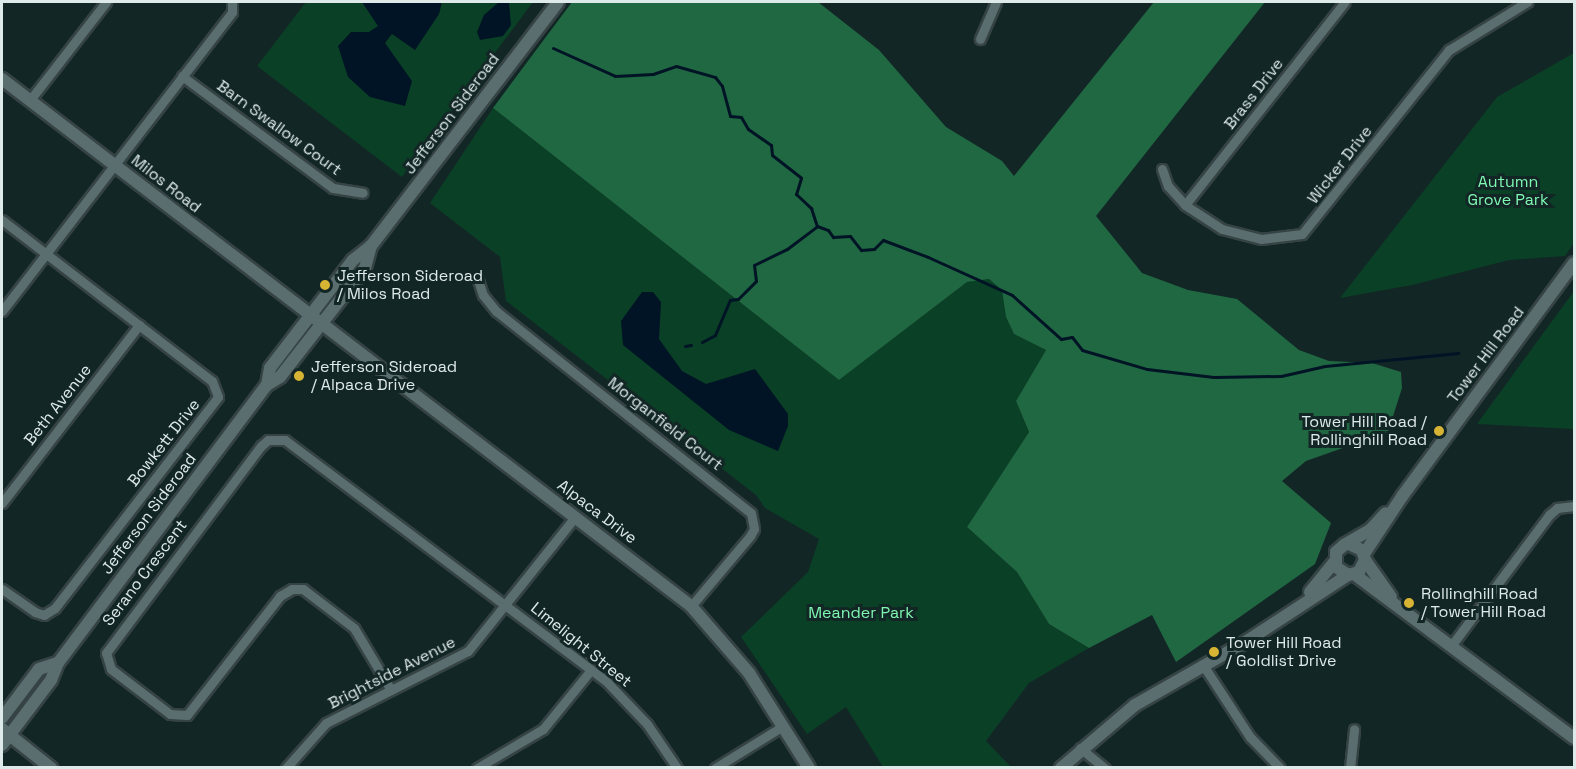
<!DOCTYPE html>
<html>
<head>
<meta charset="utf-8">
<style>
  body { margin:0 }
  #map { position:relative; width:1576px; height:769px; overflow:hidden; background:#132626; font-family:"Space Grotesk",sans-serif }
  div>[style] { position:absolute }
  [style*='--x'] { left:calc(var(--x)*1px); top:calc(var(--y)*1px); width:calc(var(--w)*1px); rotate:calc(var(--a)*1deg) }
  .green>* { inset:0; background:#0a4025 }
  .forest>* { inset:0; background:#206842 }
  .water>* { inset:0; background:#001425 }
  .stream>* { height:3px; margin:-1.5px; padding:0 1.5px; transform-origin:1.5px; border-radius:1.5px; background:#001425 }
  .roads { filter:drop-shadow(2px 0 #364344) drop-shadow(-2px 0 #364344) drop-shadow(0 2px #364344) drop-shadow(0 -2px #364344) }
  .minor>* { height:9px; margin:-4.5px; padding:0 4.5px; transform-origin:4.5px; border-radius:4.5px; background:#5a6e6f }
  .tertiary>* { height:12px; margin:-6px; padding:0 6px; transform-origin:6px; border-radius:6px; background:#5a6e6f }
  .dots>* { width:16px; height:16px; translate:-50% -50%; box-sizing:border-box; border:3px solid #132626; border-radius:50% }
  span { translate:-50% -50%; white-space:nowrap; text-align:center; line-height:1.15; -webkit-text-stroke:6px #132626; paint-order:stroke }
  .street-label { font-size:16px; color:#deeaea }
  .park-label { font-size:16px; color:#7ff8b2 }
  .poi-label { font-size:16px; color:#deeaea }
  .left { translate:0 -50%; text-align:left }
  .right { translate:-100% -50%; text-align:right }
  .frame { position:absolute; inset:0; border:3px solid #deeaea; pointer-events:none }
</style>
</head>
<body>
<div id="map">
  <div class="green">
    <i style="clip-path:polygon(306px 2px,533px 2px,402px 177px,257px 66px)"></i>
    <i style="clip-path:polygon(1574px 53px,1574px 243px,1565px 256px,1509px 260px,1412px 285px,1340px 298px,1497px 97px)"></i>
    <i style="clip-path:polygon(493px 108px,839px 380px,967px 282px,989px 279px,1003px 290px,1006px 317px,1014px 334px,1046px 350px,1016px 401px,1029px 432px,967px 527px,1017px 572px,1049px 624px,1089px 648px,1029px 683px,986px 741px,1011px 767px,883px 767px,846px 707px,807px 734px,741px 637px,808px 572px,819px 539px,765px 508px,756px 495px,506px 301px,500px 257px,430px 203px)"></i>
    <i style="clip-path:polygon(1574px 291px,1574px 429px,1477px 424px)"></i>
  </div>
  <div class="forest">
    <i style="clip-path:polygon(572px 2px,818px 2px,879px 50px,946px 127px,1002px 161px,1014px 176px,1154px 2px,1265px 2px,1096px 216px,1142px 273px,1188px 290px,1237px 299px,1299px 350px,1329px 361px,1372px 363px,1401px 372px,1402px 388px,1388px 432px,1306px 461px,1282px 481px,1331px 523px,1315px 564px,1176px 662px,1152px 615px,1089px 648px,1049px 624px,1017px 572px,967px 527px,1029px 432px,1016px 401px,1046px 350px,1014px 334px,1006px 317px,1002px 290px,989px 279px,967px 282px,839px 380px,493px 108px)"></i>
  </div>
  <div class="water">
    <i style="clip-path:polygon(362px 2px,442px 2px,439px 14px,415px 50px,392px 34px,385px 43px,412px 81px,405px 106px,370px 97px,348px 77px,338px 46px,351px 32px,369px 32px,378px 26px)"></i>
    <i style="clip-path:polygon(499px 2px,509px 3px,511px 25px,503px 36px,480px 40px,477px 32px,484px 15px)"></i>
    <i style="clip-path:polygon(642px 292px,653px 292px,661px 302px,659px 339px,682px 371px,706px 384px,755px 369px,788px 414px,788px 426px,778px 451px,729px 430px,623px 345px,621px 321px)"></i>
  </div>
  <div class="stream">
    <i style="--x:553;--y:48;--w:68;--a:24.3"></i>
    <i style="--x:615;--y:76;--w:38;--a:-3"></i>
    <i style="--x:653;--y:74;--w:24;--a:-19"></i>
    <i style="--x:676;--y:66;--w:41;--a:15.8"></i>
    <i style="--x:715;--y:77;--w:11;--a:52"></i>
    <i style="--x:722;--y:86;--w:31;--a:75"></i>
    <i style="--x:730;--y:116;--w:11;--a:5"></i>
    <i style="--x:741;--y:117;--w:14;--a:60"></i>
    <i style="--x:748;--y:129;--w:28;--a:35"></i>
    <i style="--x:771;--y:145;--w:10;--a:84"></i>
    <i style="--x:772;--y:155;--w:37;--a:38"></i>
    <i style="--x:801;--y:178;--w:17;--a:107"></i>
    <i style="--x:796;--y:194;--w:21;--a:43"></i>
    <i style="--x:811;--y:208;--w:19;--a:72"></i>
    <i style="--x:817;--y:226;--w:12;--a:20"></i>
    <i style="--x:828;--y:230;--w:9;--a:54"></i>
    <i style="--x:833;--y:237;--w:17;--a:-3"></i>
    <i style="--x:850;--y:236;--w:18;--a:52"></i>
    <i style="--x:861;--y:250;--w:13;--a:-4"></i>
    <i style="--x:874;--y:249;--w:13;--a:-45"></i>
    <i style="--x:883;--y:240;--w:48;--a:20.7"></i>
    <i style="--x:928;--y:257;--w:92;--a:24.3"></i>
    <i style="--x:1012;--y:295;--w:66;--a:41.9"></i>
    <i style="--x:1061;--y:339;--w:11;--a:-10"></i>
    <i style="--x:1072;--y:337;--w:16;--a:52"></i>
    <i style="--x:1082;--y:350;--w:68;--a:16.3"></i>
    <i style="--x:1147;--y:369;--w:67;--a:6.8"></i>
    <i style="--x:1214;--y:377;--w:67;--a:-0.9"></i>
    <i style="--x:1281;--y:376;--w:45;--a:-12.8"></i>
    <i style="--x:1325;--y:366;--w:134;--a:-5.6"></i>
    <i style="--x:702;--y:342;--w:15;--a:-28"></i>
    <i style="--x:715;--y:335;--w:38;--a:-67"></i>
    <i style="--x:730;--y:300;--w:8;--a:-7"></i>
    <i style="--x:738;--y:299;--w:25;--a:-45"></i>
    <i style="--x:756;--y:281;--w:16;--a:-97"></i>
    <i style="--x:754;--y:265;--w:37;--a:-26"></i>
    <i style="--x:787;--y:249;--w:38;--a:-37"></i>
    <i style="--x:685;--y:346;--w:6;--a:-9"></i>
  </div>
  <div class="roads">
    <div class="minor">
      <i style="--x:980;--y:39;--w:40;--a:-66.6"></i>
      <i style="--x:182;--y:76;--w:188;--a:36.6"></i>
      <i style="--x:333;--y:188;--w:30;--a:9"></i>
      <i style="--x:30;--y:100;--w:124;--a:-52.2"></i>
      <i style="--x:1162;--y:169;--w:18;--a:71"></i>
      <i style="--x:1168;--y:186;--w:25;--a:48"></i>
      <i style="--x:1185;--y:205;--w:44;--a:33"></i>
      <i style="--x:1222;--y:229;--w:40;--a:14.4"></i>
      <i style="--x:1261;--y:239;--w:41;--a:-7"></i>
      <i style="--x:1302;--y:234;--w:236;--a:-51.4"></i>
      <i style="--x:1449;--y:50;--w:92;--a:-31.6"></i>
      <i style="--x:1185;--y:205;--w:258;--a:-51.8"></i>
      <i style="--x:2;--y:220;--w:265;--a:37.5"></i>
      <i style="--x:212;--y:381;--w:17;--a:69"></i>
      <i style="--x:218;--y:397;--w:267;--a:127.7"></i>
      <i style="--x:55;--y:608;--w:13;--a:148"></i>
      <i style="--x:44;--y:615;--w:9;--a:-162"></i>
      <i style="--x:35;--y:612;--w:40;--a:-145.1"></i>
      <i style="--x:478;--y:280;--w:16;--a:72"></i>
      <i style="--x:483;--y:295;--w:21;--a:51"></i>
      <i style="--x:496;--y:311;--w:325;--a:38.4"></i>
      <i style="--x:751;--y:513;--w:16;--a:79"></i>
      <i style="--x:754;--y:529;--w:8;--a:120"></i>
      <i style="--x:750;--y:536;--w:92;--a:130.1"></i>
      <i style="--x:2;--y:311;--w:377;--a:-52.4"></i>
      <i style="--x:232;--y:12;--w:10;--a:-90"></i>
      <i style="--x:2;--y:503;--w:225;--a:-52.4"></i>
      <i style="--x:1451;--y:646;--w:164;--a:-53.2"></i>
      <i style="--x:1549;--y:515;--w:11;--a:-41"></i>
      <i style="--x:1557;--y:508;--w:17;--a:-7"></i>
      <i style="--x:1203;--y:665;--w:86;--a:56.9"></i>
      <i style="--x:1250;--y:737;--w:43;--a:45.9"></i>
      <i style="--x:391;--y:690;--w:72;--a:-120.8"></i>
      <i style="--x:354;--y:628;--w:64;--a:-142.6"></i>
      <i style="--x:303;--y:589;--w:11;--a:180"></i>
      <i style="--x:292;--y:589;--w:14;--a:150"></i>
      <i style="--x:280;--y:596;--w:151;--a:128"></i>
      <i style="--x:187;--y:715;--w:17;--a:-177"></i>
      <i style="--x:170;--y:714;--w:74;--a:-142.7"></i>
      <i style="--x:111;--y:669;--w:17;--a:-107"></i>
      <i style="--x:106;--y:653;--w:259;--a:-53.2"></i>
      <i style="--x:261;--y:446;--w:9;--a:-41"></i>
      <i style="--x:268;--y:440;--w:17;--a:0"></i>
      <i style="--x:285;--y:440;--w:400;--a:36.9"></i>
      <i style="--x:605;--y:680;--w:61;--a:46.3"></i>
      <i style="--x:647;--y:724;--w:53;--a:55.7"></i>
      <i style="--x:1080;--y:748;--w:32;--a:39"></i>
      <i style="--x:286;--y:768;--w:60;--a:-48.4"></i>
      <i style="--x:326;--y:723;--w:159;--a:-26.9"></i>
      <i style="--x:468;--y:651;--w:171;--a:-51.4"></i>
      <i style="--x:477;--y:768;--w:77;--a:-30.6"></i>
      <i style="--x:543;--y:729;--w:76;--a:-50.9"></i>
      <i style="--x:715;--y:768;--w:80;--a:-31.7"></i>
      <i style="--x:1350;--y:768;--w:39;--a:-84"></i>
    </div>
    <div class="tertiary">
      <i style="--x:2;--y:79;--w:867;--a:37.41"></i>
      <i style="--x:691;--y:606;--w:89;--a:49.1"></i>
      <i style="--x:749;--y:673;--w:112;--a:57.7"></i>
      <i style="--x:267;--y:385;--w:17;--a:-80"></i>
      <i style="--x:270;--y:368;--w:136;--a:-52.5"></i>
      <i style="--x:353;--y:260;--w:23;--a:-38"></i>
      <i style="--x:371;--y:246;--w:307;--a:-52.5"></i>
      <i style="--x:1349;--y:544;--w:14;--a:25"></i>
      <i style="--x:1362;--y:550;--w:10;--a:73"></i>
      <i style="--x:1365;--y:560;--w:13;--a:117"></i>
      <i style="--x:1359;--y:572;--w:11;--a:165"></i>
      <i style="--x:1348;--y:575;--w:14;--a:-146"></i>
      <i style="--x:1336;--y:567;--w:15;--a:-90"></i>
      <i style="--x:1336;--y:552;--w:11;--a:-41"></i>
      <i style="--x:1344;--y:545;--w:30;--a:-30"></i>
      <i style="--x:1370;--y:530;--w:23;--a:-47"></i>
      <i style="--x:1364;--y:554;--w:71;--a:-56.5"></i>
      <i style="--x:1403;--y:495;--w:288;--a:-53.6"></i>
      <i style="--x:1365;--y:560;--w:45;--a:54.9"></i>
      <i style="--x:1354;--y:574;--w:274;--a:36.7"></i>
      <i style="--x:1310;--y:592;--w:38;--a:-51"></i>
      <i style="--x:2;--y:718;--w:61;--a:-52.9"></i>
      <i style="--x:39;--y:669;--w:20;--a:-18"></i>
      <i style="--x:2;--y:729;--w:63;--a:38.5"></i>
      <i style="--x:2;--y:745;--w:81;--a:-53"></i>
      <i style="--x:51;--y:680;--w:18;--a:-68"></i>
      <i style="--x:58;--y:663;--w:348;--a:-53.1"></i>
      <i style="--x:267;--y:385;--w:15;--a:-32"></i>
      <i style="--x:280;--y:377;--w:138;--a:-52.1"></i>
      <i style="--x:365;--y:268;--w:23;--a:-75"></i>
      <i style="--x:1061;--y:768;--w:97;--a:-40.4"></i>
      <i style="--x:1135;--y:705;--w:129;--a:-29.7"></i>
      <i style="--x:1247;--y:641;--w:121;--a:-33.2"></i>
    </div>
  </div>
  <div class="dots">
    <i style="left:325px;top:285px;background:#d7b434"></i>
    <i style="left:299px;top:376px;background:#d7b434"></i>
    <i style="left:1439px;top:431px;background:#d7b434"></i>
    <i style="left:1409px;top:603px;background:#d7b434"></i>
    <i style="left:1214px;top:652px;background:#d7b434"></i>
  </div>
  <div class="street-label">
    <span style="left:1254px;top:94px;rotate:-52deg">Brass Drive</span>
    <span style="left:452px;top:114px;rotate:-53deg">Jefferson Sideroad</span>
    <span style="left:279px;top:128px;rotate:36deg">Barn Swallow Court</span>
    <span style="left:1340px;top:165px;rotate:-52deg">Wicker Drive</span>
    <span style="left:166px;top:184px;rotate:38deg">Milos Road</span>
    <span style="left:1486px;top:355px;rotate:-53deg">Tower Hill Road</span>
    <span style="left:58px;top:405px;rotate:-52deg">Beth Avenue</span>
    <span style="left:665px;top:424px;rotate:38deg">Morganfield Court</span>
    <span style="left:164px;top:443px;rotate:-52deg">Bowkett Drive</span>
    <span style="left:597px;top:512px;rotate:37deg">Alpaca Drive</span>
    <span style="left:149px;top:514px;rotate:-53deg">Jefferson Sideroad</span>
    <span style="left:145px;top:573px;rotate:-53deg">Serano Crescent</span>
    <span style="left:581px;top:645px;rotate:39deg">Limelight Street</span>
    <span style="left:392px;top:673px;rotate:-27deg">Brightside Avenue</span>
  </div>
  <div class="park-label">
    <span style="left:1508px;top:191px">Autumn<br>Grove Park</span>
    <span style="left:861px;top:613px">Meander Park</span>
  </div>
  <div class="poi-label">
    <span class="left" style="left:337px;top:285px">Jefferson Sideroad<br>/ Milos Road</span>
    <span class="left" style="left:311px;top:376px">Jefferson Sideroad<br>/ Alpaca Drive</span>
    <span class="right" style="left:1427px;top:431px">Tower Hill Road /<br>Rollinghill Road</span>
    <span class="left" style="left:1421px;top:603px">Rollinghill Road<br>/ Tower Hill Road</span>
    <span class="left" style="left:1226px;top:652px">Tower Hill Road<br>/ Goldlist Drive</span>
  </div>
  <div class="frame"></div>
</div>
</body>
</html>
